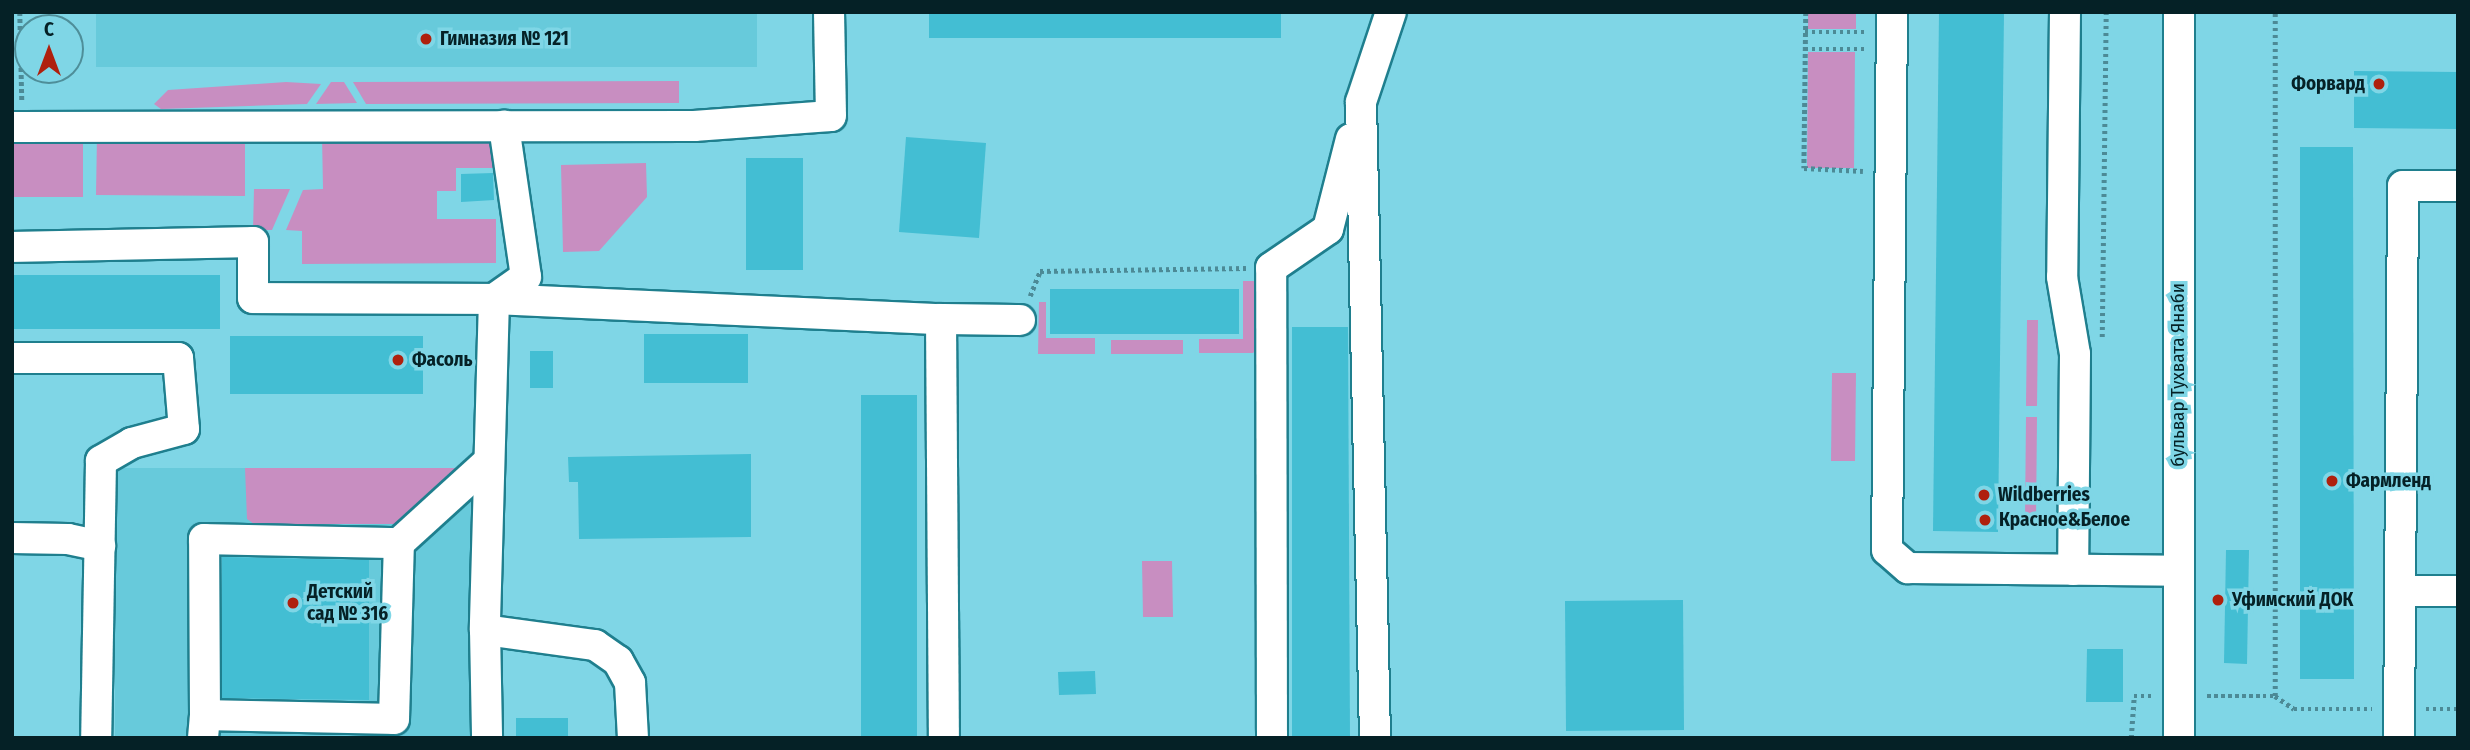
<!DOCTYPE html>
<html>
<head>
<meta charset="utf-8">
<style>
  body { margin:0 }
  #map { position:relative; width:2470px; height:750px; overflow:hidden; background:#7fd6e6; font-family:"Fira Sans Condensed",sans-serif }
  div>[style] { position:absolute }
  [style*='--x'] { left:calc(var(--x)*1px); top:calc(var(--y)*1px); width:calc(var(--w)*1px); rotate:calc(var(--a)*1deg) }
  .built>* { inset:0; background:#67cadb }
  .green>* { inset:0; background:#c88ec1 }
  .building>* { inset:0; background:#43bed3 }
  .path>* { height:4.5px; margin-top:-2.25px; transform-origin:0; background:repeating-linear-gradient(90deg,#4c8a96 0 3.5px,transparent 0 7px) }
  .roads { filter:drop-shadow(2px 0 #1f7f8e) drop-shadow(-2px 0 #1f7f8e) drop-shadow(0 2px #1f7f8e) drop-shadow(0 -2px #1f7f8e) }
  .minor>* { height:30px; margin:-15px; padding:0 15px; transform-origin:15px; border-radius:15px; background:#fff }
  .dots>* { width:19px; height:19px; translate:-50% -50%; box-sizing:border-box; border:4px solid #7fd6e6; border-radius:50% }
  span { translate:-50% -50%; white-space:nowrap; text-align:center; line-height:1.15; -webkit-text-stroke:7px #7fd6e6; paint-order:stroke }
  .poi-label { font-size:19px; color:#052126; font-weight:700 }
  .left { translate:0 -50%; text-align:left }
  .right { translate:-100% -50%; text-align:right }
  .street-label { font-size:19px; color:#052126 }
  .frame { position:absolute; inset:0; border:14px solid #052126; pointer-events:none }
  .north { position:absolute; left:14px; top:14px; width:70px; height:70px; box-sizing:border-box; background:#7fd6e6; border:2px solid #4e8e99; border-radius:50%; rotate:0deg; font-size:19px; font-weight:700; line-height:28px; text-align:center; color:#052126 }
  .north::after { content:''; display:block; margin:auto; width:24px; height:32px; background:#af200d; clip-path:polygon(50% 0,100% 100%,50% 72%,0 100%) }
</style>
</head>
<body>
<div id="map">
  <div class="built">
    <i style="clip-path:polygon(96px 12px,757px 12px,757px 67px,96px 67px)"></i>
    <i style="clip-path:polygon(115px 468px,472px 468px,472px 738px,115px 738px)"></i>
  </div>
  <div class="green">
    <i style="clip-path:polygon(1808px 12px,1856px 12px,1856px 29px,1808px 29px)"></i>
    <i style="clip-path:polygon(1808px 52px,1855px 52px,1854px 168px,1807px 168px)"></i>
    <i style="clip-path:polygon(679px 81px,679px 103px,366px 104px,353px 82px)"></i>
    <i style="clip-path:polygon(286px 82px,321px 84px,307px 104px,161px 109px,154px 104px,168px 90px)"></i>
    <i style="clip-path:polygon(331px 82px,344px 82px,357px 103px,316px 104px)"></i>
    <i style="clip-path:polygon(492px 134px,493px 168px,456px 168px,456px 191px,437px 191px,437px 219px,496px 219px,496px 263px,302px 264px,302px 231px,286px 230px,303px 190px,323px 189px,322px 136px)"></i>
    <i style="clip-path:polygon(97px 135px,245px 136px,245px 196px,96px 195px)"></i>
    <i style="clip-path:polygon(12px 136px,83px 136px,83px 197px,12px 197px)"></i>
    <i style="clip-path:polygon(646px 163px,647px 197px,599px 251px,563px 252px,561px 165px)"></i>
    <i style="clip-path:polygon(254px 189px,290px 189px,272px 230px,253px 230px)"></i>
    <i style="clip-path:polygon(1243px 281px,1257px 281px,1257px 349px,1253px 353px,1199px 353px,1199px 339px,1243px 339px)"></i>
    <i style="clip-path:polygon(1039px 302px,1046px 302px,1046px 338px,1095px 338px,1095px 354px,1038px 354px)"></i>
    <i style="clip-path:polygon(2027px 320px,2038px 320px,2037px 406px,2026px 406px)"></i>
    <i style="clip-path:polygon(1111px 340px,1183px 340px,1183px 354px,1111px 354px)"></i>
    <i style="clip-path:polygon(1832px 373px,1856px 373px,1855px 461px,1831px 461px)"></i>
    <i style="clip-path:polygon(2456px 395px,2458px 395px,2458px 523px,2456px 523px)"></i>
    <i style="clip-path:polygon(2026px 417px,2037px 417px,2036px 521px,2025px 521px)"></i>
    <i style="clip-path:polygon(245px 468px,465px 468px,399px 524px,254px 524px,247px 519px)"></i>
    <i style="clip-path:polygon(1142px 561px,1172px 561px,1173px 617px,1143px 617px)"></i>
  </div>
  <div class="building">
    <i style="clip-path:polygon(929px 12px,1281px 12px,1281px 38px,929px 38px)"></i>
    <i style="clip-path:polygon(1939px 12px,2004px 12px,1998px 532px,1933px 531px)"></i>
    <i style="clip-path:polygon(2354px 71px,2458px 72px,2458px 129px,2354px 128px)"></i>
    <i style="clip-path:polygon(906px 137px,986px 143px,979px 238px,899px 232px)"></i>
    <i style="clip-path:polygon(2300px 147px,2353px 147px,2354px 679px,2300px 679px)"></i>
    <i style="clip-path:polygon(746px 158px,803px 158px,803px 270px,746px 270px)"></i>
    <i style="clip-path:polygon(493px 173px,494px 200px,461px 202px,461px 174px)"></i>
    <i style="clip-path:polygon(12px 275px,220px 275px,220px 329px,12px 329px)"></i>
    <i style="clip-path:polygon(1050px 289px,1239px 289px,1239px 334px,1050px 334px)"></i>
    <i style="clip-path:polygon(1292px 327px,1348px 327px,1350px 738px,1292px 738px)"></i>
    <i style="clip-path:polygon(644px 334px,748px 334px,748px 383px,644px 383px)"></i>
    <i style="clip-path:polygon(230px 336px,423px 336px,423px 394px,230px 394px)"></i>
    <i style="clip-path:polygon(530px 351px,553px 351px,553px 388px,530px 388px)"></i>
    <i style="clip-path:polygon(861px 395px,917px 395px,917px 738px,861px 738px)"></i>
    <i style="clip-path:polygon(751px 454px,751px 537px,579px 539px,578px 482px,569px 482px,568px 457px)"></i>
    <i style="clip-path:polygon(2226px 550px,2249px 550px,2247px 664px,2224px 663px)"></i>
    <i style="clip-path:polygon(222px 557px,369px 560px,369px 700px,222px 698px)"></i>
    <i style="clip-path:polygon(1683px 600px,1684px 730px,1566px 731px,1565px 601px)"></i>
    <i style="clip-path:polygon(2087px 649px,2123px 649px,2123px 702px,2086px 702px)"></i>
    <i style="clip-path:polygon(1095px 671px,1096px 694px,1059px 695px,1058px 672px)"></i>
    <i style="clip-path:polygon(516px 718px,568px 718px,568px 738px,516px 738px)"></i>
  </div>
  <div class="path">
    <i style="--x:20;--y:12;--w:90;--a:88.7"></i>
    <i style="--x:1806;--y:12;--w:156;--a:90.7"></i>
    <i style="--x:1804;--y:168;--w:59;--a:2.9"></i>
    <i style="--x:1805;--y:32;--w:59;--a:0"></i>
    <i style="--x:1805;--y:49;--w:59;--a:0"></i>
    <i style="--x:1030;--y:296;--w:27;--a:-68"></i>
    <i style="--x:1040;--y:271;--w:206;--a:-0.8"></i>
    <i style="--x:2102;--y:337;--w:325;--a:-89.3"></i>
    <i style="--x:2207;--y:696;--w:68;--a:0"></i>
    <i style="--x:2275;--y:696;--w:684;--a:-90"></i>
    <i style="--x:2275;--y:696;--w:23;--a:34"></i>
    <i style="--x:2294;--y:709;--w:78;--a:0"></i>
    <i style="--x:2426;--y:709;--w:32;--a:0"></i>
    <i style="--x:2131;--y:738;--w:42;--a:-85.9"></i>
    <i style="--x:2134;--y:696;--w:20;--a:0"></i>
  </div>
  <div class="roads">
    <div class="minor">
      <i style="--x:1892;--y:12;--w:538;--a:90.53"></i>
      <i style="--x:1887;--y:550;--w:28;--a:41"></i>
      <i style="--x:1908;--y:568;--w:270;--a:0.6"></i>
      <i style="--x:2065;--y:12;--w:265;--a:90.6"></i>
      <i style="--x:2062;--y:277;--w:78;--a:80.4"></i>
      <i style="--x:2075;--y:354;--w:216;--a:90.5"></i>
      <i style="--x:12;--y:127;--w:682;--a:-0.08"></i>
      <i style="--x:694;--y:126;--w:137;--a:-4.2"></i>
      <i style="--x:831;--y:116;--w:104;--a:-91.1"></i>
      <i style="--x:12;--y:247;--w:241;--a:-1.2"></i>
      <i style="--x:253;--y:242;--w:56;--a:90"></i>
      <i style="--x:253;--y:298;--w:241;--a:0.2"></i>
      <i style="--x:494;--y:299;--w:331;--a:91.6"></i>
      <i style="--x:485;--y:630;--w:108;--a:88.9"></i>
      <i style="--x:494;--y:299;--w:447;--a:2.6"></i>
      <i style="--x:941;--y:319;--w:419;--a:89.6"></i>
      <i style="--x:494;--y:299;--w:39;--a:-35"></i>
      <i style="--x:526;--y:277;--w:153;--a:-98.3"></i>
      <i style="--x:941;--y:319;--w:79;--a:0.7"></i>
      <i style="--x:12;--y:358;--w:166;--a:0"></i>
      <i style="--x:178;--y:358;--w:71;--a:85.2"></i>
      <i style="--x:184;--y:429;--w:54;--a:164.9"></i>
      <i style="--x:132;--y:443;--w:36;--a:150"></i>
      <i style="--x:101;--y:461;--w:277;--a:91"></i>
      <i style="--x:12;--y:538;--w:56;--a:1"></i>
      <i style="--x:68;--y:539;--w:33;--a:12"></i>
      <i style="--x:2400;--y:591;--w:58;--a:0"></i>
      <i style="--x:485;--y:630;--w:111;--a:7.8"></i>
      <i style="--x:595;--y:645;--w:28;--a:35"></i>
      <i style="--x:618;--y:661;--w:25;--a:61"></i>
      <i style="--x:630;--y:683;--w:55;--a:86.9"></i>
      <i style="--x:205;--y:715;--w:176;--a:-90.3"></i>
      <i style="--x:204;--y:539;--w:195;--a:1.2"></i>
      <i style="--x:203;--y:738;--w:23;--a:-85"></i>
      <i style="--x:205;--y:715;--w:189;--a:1.2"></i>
      <i style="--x:394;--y:719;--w:176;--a:-88.4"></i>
      <i style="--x:399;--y:543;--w:120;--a:-42.3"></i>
      <i style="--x:1272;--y:738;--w:470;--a:-90.1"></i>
      <i style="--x:1271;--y:268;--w:69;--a:-34.4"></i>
      <i style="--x:1328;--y:229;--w:93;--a:-75.7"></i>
      <i style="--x:1375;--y:738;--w:636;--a:-91.26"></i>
      <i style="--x:1361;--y:102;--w:95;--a:-71.6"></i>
      <i style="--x:2179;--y:738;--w:726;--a:-90"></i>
      <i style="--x:2399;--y:738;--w:552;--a:-89.58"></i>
      <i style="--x:2403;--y:186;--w:55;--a:0"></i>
    </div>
  </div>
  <div class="dots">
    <i style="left:426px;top:39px;background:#af200d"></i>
    <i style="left:2379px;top:84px;background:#af200d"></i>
    <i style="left:398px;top:360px;background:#af200d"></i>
    <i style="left:2332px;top:481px;background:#af200d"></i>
    <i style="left:1984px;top:495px;background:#af200d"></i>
    <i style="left:1985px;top:520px;background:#af200d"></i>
    <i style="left:2218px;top:600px;background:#af200d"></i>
    <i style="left:293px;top:603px;background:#af200d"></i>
  </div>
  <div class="poi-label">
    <span class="left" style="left:440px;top:39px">Гимназия № 121</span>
    <span class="right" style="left:2365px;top:84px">Форвард</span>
    <span class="left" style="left:412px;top:360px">Фасоль</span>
    <span class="left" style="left:2346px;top:481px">Фармленд</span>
    <span class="left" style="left:1998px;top:495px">Wildberries</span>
    <span class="left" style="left:1999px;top:520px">Красное&amp;Белое</span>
    <span class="left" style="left:307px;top:603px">Детский<br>сад № 316</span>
    <span class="left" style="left:2232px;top:600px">Уфимский ДОК</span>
  </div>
  <div class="street-label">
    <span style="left:2178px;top:375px;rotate:-90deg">бульвар Тухвата Янаби</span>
  </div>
  <div class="frame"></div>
  <div class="north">С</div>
</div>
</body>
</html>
